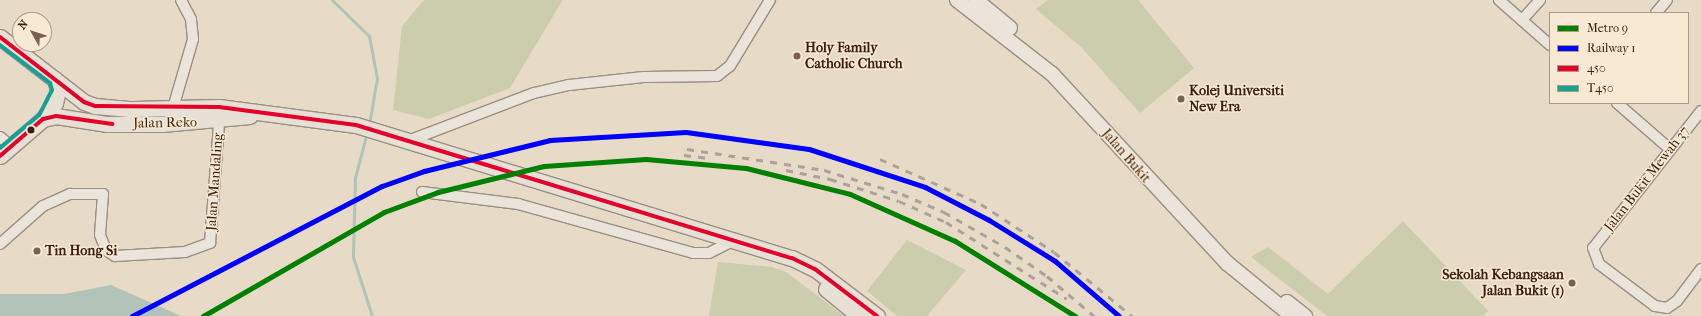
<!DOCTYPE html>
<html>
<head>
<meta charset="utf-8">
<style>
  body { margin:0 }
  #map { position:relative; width:1701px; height:316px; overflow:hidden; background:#e7dac7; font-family:"IM FELL French Canon",serif }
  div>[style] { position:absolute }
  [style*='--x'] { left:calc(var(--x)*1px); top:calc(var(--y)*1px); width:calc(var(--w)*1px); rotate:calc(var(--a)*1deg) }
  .green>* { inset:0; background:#cccdac }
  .water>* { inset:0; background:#b2c4b8 }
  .stream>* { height:3px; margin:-1.5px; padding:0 1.5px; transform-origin:1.5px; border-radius:1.5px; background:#b2c4b8 }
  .roads { filter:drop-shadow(1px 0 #998f83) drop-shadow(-1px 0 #998f83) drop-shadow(0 1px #998f83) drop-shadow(0 -1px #998f83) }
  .minor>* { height:10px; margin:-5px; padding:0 5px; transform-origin:5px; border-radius:5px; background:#ebe4db }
  .secondary>* { height:14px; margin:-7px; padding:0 7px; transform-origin:7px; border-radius:7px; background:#ebe4db }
  .primary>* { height:15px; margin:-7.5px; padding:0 7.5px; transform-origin:7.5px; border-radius:7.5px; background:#e7e0d5 }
  .rail>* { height:3px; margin-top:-1.5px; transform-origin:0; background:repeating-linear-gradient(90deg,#aaa39a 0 7px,transparent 0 14px) }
  .bus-1>* { height:4px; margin:-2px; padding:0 2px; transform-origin:2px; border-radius:2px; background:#e4002b }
  .bus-2>* { height:4px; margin:-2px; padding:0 2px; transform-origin:2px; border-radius:2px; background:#14a196 }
  .rail-1>* { height:5px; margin:-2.5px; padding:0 2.5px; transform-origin:2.5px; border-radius:2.5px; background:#00f }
  .metro-1>* { height:5px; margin:-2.5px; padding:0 2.5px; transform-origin:2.5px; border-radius:2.5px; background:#008000 }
  .dots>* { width:11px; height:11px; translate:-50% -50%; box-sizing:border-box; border:2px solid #f8e9d2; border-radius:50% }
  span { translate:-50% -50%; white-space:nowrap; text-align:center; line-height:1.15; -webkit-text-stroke:3px #f8e9d2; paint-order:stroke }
  .poi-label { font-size:14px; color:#3b2012; font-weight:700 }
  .left { translate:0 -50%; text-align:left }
  .right { translate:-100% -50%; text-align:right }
  .street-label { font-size:14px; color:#3b2012 }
  .legend { position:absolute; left:1549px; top:12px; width:140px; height:92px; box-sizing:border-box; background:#f8e9d2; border:1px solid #ac9985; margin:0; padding:5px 7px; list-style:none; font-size:12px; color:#3b2012 }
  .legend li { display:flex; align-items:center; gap:8px; height:20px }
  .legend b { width:20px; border:1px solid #ac9985 }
  .north { position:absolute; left:12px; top:12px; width:40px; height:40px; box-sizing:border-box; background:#f8e9d2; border:1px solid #ac9985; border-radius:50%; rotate:309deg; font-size:11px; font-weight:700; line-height:16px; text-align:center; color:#3b2012 }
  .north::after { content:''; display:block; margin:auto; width:14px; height:18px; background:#776151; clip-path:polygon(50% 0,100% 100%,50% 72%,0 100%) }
</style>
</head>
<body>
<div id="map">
  <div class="green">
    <i style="clip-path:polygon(424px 0,561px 0,562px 1px,510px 88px,429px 119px,393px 110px,402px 26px)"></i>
    <i style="clip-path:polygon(1048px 0,1138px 0,1194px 68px,1140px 113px,1081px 47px,1036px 9px)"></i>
    <i style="clip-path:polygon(1403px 221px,1488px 311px,1483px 316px,1327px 316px,1251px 257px,1268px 247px,1328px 294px)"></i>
    <i style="clip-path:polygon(907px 240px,966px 270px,927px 316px,897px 316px,867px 291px)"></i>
    <i style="clip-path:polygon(718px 262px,772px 267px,786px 272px,844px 316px,709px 316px)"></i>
  </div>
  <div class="water">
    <i style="clip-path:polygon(111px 285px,181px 316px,0 316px,0 294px,64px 294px)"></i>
  </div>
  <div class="stream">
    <i style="--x:332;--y:0;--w:52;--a:44.2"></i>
    <i style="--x:369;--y:36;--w:43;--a:79.2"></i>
    <i style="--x:377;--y:78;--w:48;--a:99.7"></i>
    <i style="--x:367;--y:132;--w:48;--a:104.6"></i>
    <i style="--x:355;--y:178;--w:79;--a:91.5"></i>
    <i style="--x:353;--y:257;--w:62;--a:72.1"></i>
  </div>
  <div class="roads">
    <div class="minor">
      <i style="--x:1499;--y:0;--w:68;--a:41.4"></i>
      <i style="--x:1656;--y:13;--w:17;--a:-50"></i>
      <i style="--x:1522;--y:20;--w:27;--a:-48"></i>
      <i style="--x:1617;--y:103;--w:70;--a:41"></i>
      <i style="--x:173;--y:108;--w:72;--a:-73.8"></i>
      <i style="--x:193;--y:39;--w:20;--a:-96"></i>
      <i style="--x:191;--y:19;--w:21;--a:-118"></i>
      <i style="--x:1701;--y:111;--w:174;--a:128.2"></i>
      <i style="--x:1593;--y:248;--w:17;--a:69"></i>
      <i style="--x:1599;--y:264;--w:70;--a:36.9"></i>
      <i style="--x:1655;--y:306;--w:12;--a:9"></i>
      <i style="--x:1667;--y:308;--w:12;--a:-35"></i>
      <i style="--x:1677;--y:301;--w:40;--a:-53"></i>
      <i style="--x:0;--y:137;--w:14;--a:39"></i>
      <i style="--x:408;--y:141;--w:135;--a:-20.9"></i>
      <i style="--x:534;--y:93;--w:36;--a:-13"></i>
      <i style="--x:569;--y:85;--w:75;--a:-6.1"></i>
      <i style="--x:644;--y:77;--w:73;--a:-0.8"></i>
      <i style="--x:717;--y:76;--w:16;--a:-38"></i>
      <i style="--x:730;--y:66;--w:77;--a:-58.8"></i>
      <i style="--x:422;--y:192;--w:97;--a:7.1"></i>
      <i style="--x:518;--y:204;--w:182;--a:15.6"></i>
      <i style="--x:693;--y:253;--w:16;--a:0"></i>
      <i style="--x:709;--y:253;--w:28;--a:-27"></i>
      <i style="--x:0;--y:244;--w:57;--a:-41.5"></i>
      <i style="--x:43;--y:206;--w:30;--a:-24"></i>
      <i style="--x:70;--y:194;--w:33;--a:0"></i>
      <i style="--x:103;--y:194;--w:41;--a:94.2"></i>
      <i style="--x:100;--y:235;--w:16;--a:68"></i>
      <i style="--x:106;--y:250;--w:11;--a:34"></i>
      <i style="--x:115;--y:256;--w:70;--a:-3.3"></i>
      <i style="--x:185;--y:252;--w:27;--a:-20"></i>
      <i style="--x:210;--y:243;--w:121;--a:-85.7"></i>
    </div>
    <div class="secondary">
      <i style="--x:957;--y:0;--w:120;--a:37.9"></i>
      <i style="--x:1052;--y:74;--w:258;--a:47.2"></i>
      <i style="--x:1227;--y:263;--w:84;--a:39.2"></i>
      <i style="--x:976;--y:0;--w:44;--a:39.5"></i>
      <i style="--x:1287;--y:302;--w:23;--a:38"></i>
    </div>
    <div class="primary">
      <i style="--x:0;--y:37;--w:106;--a:37.7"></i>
      <i style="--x:84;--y:102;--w:12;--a:20"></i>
      <i style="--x:95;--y:106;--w:37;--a:5"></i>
      <i style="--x:132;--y:109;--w:87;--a:-1.3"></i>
      <i style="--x:219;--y:107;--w:138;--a:7.5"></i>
      <i style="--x:356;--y:125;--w:456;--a:17"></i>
      <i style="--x:792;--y:258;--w:25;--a:26"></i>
      <i style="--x:815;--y:269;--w:78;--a:37.2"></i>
      <i style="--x:43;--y:119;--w:13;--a:-13"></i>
      <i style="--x:56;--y:116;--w:52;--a:8.9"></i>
      <i style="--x:107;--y:124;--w:55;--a:0"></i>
      <i style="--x:162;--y:124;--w:88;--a:-5.2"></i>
      <i style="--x:0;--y:156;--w:57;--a:-40.7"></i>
      <i style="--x:43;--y:119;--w:20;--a:-53"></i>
      <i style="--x:55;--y:103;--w:13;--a:-77"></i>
      <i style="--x:58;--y:90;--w:11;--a:-105"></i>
      <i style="--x:826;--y:289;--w:43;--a:39.3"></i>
    </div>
  </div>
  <div class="rail">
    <i style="--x:687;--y:149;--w:139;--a:8.7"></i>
    <i style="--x:824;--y:170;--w:82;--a:17.1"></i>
    <i style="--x:902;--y:194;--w:46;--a:23.2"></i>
    <i style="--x:944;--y:212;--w:70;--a:29.8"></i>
    <i style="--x:1005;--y:247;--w:51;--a:34.6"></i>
    <i style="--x:1047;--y:276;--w:62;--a:40.4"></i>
    <i style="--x:684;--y:155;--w:25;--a:7"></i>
    <i style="--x:880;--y:159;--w:111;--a:24"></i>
    <i style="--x:981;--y:204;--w:87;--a:33.3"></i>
    <i style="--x:1054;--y:252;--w:101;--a:39.4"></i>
    <i style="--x:786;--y:170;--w:45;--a:11.6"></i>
    <i style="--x:830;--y:179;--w:72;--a:17.7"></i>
    <i style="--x:899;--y:201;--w:51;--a:24.1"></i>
    <i style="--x:946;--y:222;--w:143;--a:32.5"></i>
  </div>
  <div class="bus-1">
    <i style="--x:0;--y:37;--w:106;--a:37.7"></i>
    <i style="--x:84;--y:102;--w:12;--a:20"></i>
    <i style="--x:95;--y:106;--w:124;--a:0.5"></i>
    <i style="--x:219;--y:107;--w:138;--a:7.5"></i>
    <i style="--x:356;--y:125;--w:456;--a:17"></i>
    <i style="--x:792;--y:258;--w:25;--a:26"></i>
    <i style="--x:815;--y:269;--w:78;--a:37.2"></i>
    <i style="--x:0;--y:156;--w:57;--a:-40.7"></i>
    <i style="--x:43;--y:119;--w:13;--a:-13"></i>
    <i style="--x:56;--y:116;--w:57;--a:8.1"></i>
  </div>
  <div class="bus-2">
    <i style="--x:0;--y:45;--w:63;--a:37.2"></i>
    <i style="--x:50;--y:83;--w:7;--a:74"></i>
    <i style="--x:52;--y:90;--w:28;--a:117"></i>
    <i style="--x:39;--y:115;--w:51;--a:139.8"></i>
  </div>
  <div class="rail-1">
    <i style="--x:132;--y:316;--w:282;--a:-27.5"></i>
    <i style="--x:382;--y:186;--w:45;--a:-19.7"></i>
    <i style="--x:424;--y:171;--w:130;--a:-13.8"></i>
    <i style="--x:550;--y:140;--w:136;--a:-3.4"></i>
    <i style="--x:686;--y:132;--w:124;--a:7.9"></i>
    <i style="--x:809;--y:149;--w:122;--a:18.1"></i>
    <i style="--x:925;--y:187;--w:72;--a:27.3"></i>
    <i style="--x:989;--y:220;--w:78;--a:31.8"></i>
    <i style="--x:1055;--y:261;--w:84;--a:40.7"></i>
  </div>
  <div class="metro-1">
    <i style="--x:203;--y:316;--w:209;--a:-29.9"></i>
    <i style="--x:384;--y:212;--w:58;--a:-20.3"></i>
    <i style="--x:438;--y:192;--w:109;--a:-13.8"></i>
    <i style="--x:544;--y:166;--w:102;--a:-3.9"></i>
    <i style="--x:646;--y:159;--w:100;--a:5.1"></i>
    <i style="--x:746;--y:168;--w:107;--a:14"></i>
    <i style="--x:850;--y:194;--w:115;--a:24.1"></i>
    <i style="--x:955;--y:241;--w:142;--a:32"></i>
  </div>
  <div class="dots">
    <i style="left:797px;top:56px;background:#776151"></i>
    <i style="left:1181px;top:99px;background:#776151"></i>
    <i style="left:31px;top:130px;background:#3b2012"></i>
    <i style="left:37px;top:251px;background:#776151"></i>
    <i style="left:1572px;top:283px;background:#776151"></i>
  </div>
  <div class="poi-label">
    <span class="left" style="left:805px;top:56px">Holy Family<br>Catholic Church</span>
    <span class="left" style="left:1189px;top:99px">Kolej Universiti<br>New Era</span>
    <span class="left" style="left:45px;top:251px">Tin Hong Si</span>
    <span class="right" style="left:1564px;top:283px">Sekolah Kebangsaan<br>Jalan Bukit (1)</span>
  </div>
  <div class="street-label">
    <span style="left:165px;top:123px;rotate:-1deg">Jalan Reko</span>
    <span style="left:1126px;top:156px;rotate:49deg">Jalan Bukit</span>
    <span style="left:1647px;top:179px;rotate:-52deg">Jalan Bukit Mewah 37</span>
    <span style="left:215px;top:182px;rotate:-86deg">Jalan Mandaling</span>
  </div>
  <ul class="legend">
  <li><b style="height:5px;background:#008000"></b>Metro 9</li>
  <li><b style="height:5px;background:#00f"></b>Railway 1</li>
  <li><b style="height:5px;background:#e4002b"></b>450</li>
  <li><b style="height:5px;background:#14a196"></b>T450</li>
  </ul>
  <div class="north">N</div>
</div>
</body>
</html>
